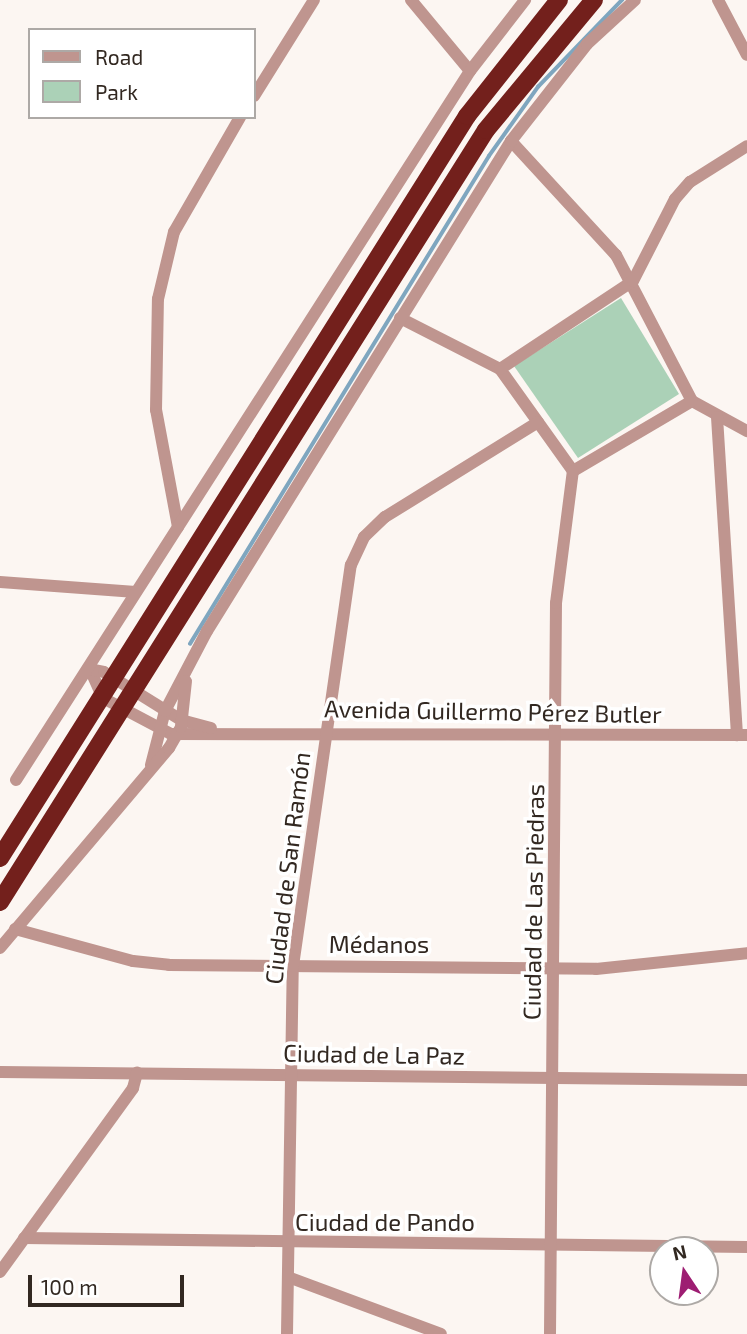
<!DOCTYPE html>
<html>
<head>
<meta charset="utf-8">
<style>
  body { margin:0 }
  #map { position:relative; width:747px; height:1334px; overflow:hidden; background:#fcf6f2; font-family:"Exo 2",sans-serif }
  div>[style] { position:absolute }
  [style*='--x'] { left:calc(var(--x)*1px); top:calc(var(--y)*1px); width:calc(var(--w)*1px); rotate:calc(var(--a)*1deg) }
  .green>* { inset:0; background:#abd1b7 }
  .stream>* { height:3.5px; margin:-1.75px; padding:0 1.75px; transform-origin:1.75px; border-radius:1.75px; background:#7fa6bf }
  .minor>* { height:12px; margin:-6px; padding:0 6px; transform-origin:6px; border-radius:6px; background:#bf958f }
  .highway>* { height:18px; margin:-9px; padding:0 9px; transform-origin:9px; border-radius:9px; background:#73201c }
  span { translate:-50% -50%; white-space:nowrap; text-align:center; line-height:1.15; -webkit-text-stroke:7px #fff; paint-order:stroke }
  .street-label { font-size:24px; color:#322821 }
  .legend { position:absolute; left:28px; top:28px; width:228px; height:91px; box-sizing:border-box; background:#fff; border:2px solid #ada9a6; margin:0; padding:9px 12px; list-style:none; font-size:21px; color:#322821 }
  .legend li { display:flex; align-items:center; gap:14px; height:35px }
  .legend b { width:35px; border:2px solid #ada9a6 }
  .north { position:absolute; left:649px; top:1236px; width:70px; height:70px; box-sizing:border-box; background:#fff; border:2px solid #ada9a6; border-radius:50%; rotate:347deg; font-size:19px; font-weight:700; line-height:28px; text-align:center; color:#322821 }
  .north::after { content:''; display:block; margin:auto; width:24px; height:32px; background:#9d1d72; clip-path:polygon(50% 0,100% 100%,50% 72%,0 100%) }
  .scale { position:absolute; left:28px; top:1275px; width:156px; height:32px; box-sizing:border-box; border:4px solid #322821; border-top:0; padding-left:9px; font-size:21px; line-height:24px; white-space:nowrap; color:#322821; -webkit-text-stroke:5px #fff; paint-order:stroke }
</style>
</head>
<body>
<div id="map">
  <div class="green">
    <i style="clip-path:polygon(621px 298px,679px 394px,578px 458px,514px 366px)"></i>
  </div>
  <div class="stream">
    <i style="--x:190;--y:644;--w:572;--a:-58.5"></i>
    <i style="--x:489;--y:156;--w:85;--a:-54.6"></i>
    <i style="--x:538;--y:87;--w:121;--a:-46"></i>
  </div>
  <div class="minor">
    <i style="--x:411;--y:0;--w:92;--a:50.3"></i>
    <i style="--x:718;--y:0;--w:62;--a:62.2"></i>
    <i style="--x:254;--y:96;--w:113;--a:-58"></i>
    <i style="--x:511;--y:141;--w:155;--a:47.4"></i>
    <i style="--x:616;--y:255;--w:165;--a:62.5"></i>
    <i style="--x:400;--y:318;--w:112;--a:27"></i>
    <i style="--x:500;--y:369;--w:125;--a:54.4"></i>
    <i style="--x:500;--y:369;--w:159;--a:-33.5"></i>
    <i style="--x:633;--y:281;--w:92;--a:-62.9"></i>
    <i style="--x:675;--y:199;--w:23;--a:-49"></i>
    <i style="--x:690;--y:182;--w:67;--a:-32.3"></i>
    <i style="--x:692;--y:401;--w:63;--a:28.6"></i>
    <i style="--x:717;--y:417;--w:319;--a:86.4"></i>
    <i style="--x:573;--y:471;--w:138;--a:-30.5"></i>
    <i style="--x:178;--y:527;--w:119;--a:-100.6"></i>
    <i style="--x:156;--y:410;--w:111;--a:-89"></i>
    <i style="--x:158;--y:299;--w:69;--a:-76.6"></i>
    <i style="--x:174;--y:232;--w:133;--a:-60.1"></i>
    <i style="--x:0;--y:582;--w:136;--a:4.2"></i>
    <i style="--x:90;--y:669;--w:32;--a:66"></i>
    <i style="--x:103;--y:698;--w:77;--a:27.9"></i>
    <i style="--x:171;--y:734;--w:576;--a:0.1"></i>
    <i style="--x:90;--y:669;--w:14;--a:12"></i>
    <i style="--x:104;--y:672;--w:91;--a:31.9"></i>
    <i style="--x:181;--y:720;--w:31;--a:15"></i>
    <i style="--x:151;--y:765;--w:56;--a:-75.5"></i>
    <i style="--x:165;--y:711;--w:90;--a:-62.3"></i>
    <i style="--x:207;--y:631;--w:577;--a:-58.18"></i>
    <i style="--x:511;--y:141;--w:123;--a:-51.9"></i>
    <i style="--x:587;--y:44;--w:65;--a:-42.5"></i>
    <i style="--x:16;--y:780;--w:842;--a:-57.37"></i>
    <i style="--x:470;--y:71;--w:90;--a:-52.2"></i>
    <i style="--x:15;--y:929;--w:122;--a:15.2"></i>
    <i style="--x:133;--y:961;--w:36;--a:6"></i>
    <i style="--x:169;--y:965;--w:427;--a:0.5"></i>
    <i style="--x:596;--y:969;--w:152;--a:-6"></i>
    <i style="--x:0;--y:948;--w:262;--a:-49.8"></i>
    <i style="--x:169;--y:748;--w:24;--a:-60"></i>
    <i style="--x:181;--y:727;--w:46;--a:-83.8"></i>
    <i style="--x:0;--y:1072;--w:747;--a:0.61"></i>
    <i style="--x:24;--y:1238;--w:723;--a:0.71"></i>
    <i style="--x:0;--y:1272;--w:227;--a:-54.1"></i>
    <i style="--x:133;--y:1088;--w:16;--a:-75"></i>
    <i style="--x:288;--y:1277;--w:163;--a:20.4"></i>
    <i style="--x:287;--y:1334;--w:368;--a:-89.1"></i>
    <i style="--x:293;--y:966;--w:405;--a:-81.8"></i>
    <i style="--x:351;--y:565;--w:31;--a:-65"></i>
    <i style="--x:364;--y:537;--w:29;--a:-44"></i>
    <i style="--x:385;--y:517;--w:180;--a:-31.8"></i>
    <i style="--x:550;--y:1334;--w:731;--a:-89.53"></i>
    <i style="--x:556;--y:603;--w:133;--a:-82.7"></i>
  </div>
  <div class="highway">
    <i style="--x:0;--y:858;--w:877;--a:-57.81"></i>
    <i style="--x:467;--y:116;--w:148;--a:-51.6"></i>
    <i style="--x:0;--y:902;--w:912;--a:-57.81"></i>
    <i style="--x:486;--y:130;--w:169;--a:-50.3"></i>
  </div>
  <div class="street-label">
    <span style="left:493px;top:711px;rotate:1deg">Avenida Guillermo Pérez Butler</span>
    <span style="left:287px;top:868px;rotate:-83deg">Ciudad de San Ramón</span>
    <span style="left:533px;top:902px;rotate:-89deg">Ciudad de Las Piedras</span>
    <span style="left:379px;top:944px">Médanos</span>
    <span style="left:374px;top:1054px;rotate:1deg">Ciudad de La Paz</span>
    <span style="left:385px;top:1222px">Ciudad de Pando</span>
  </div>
  <ul class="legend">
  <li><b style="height:9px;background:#bf958f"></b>Road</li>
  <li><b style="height:19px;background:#abd1b7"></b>Park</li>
  </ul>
  <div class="north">N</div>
  <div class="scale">100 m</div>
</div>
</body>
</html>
